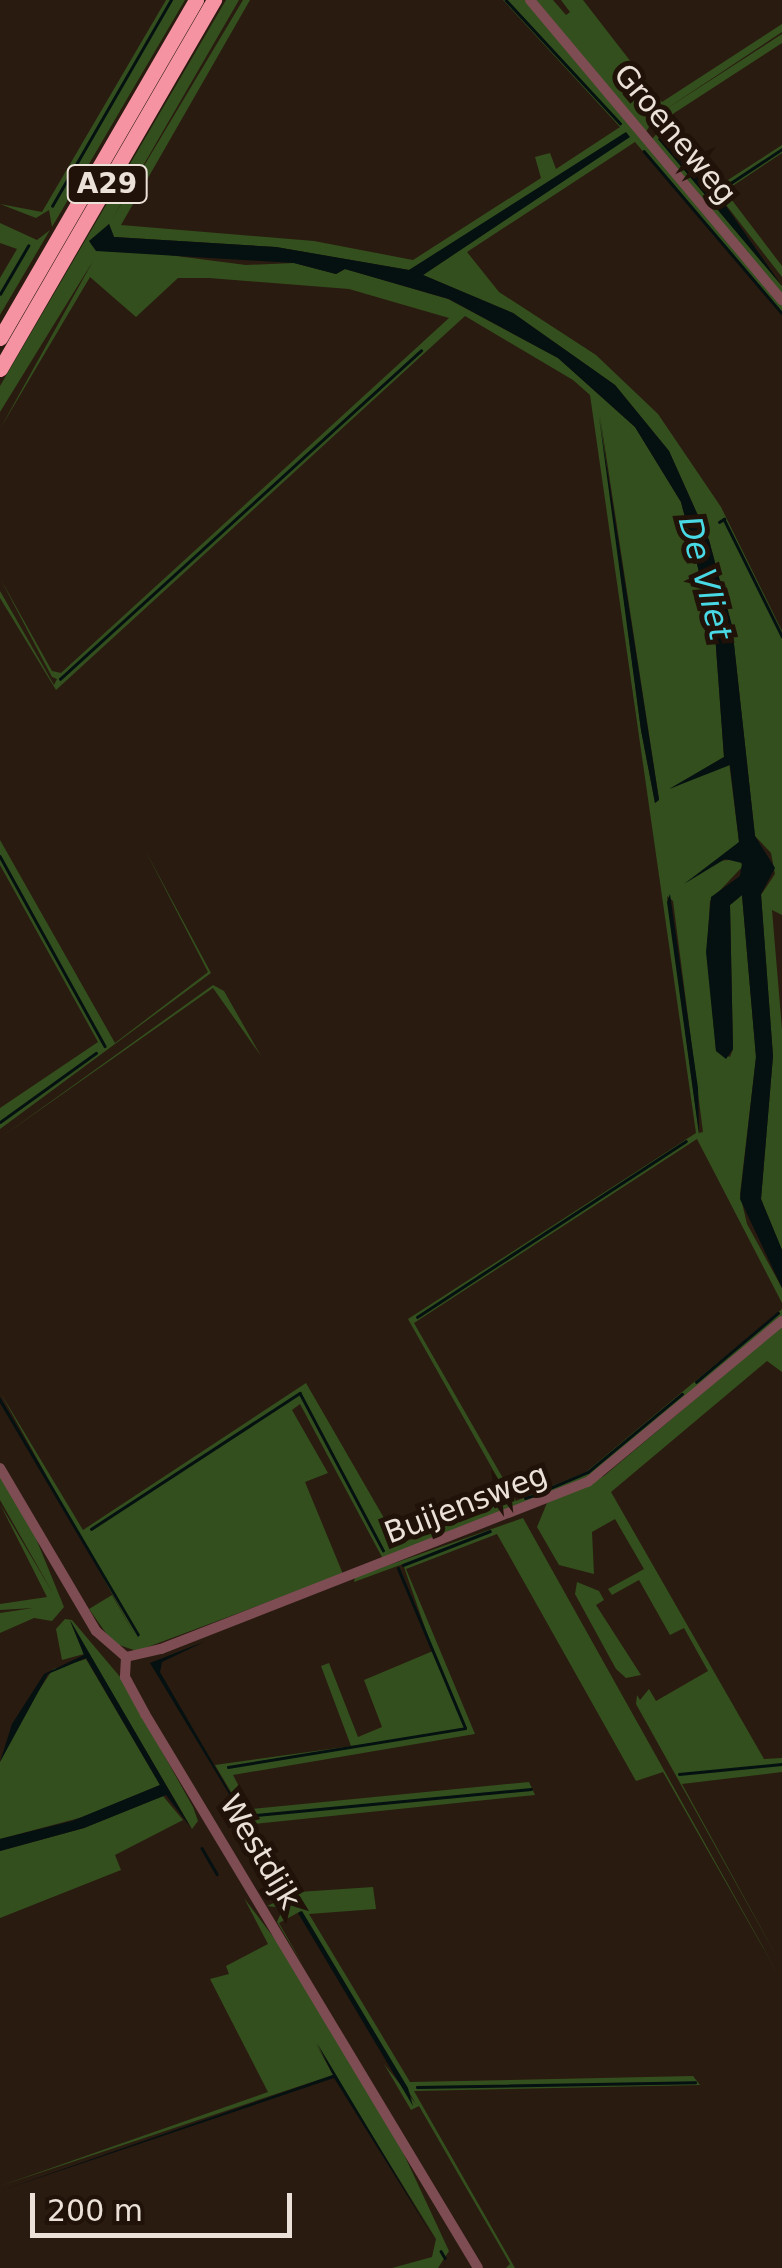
<!DOCTYPE html>
<html>
<head>
<meta charset="utf-8">
<style>
  body { margin:0 }
  #map { position:relative; width:782px; height:2268px; overflow:hidden; background:#2a1b10; font-family:"DejaVu Sans",sans-serif }
  div>[style] { position:absolute }
  [style*='--x'] { left:calc(var(--x)*1px); top:calc(var(--y)*1px); width:calc(var(--w)*1px); rotate:calc(var(--a)*1deg) }
  .green>* { inset:0; background:#334f1d }
  .water>* { inset:0; background:#051011 }
  .stream>* { height:2.5px; margin:-1.25px; padding:0 1.25px; transform-origin:1.25px; border-radius:1.25px; background:#051011 }
  .minor>* { height:10px; margin:-5px; padding:0 5px; transform-origin:5px; border-radius:5px; background:#7e4d54 }
  .highway>* { height:15px; margin:-7.5px; padding:0 7.5px; transform-origin:7.5px; border-radius:7.5px; background:#f693a2 }
  span { translate:-50% -50%; white-space:nowrap; text-align:center; line-height:1.15; -webkit-text-stroke:10px #201208; paint-order:stroke }
  .shield-label span { padding:2px 8px; background:#201208; border:2px solid; border-radius:8px; -webkit-text-stroke-width:0 }
  .shield-label { font-size:28px; color:#ebe1d9; font-weight:700 }
  .street-label { font-size:30px; color:#ebe1d9 }
  .water-label { font-size:32px; color:#48d9e5; font-style:italic }
  .scale { position:absolute; left:30px; top:2193px; width:262px; height:45px; box-sizing:border-box; border:5px solid #ebe1d9; border-top:0; padding-left:12px; font-size:30px; line-height:35px; white-space:nowrap; color:#ebe1d9; -webkit-text-stroke:8px #201208; paint-order:stroke }
</style>
</head>
<body>
<div id="map">
  <div class="green">
    <i style="clip-path:polygon(166px 0,185px 0,52px 227px,49px 210px,36px 218px,0 204px,42px 212px)"></i>
    <i style="clip-path:polygon(evenodd,226px 0,239px 0,111px 221px,243px 0,250px 0,121px 225px,314px 241px,413px 260px,541px 178px,535px 157px,550px 153px,556px 169px,620px 127px,503px 0,525px 0,782px 304px,782px 314px,635px 142px,467px 252px,499px 292px,596px 355px,658px 414px,721px 507px,782px 631px,782px 915px,772px 910px,782px 1029px,782px 1250px,761px 1199px,773px 1056px,761px 895px,775px 874px,771px 853px,755px 836px,732px 626px,709px 540px,669px 451px,615px 385px,513px 313px,423px 275px,630px 136px,409px 270px,276px 247px,114px 237px,109px 224px,91px 245px,246px 265px,294px 263px,336px 274px,345px 269px,448px 299px,558px 358px,635px 427px,681px 502px,715px 634px,724px 757px,670px 789px,729px 762px,739px 842px,719px 861px,738px 859px,743px 866px,710px 901px,707px 950px,716px 1051px,730px 1057px,733px 1049px,730px 905px,742px 895px,756px 1057px,740px 1194px,747px 1224px,782px 1288px,782px 1303px,697px 1139px,414px 1323px,516px 1501px,586px 1472px,782px 1309px,782px 1317px,588px 1477px,383px 1559px,300px 1404px,292px 1410px,328px 1473px,305px 1482px,343px 1574px,137px 1651px,113px 1643px,89px 1609px,112px 1595px,136px 1637px,0 1392px,83px 1530px,306px 1383px,399px 1544px,510px 1500px,408px 1319px,696px 1133px,590px 395px,573px 380px,465px 316px,56px 690px,0 598px,0 591px,54px 685px,57px 679px,52px 677px,0 578px,52px 671px,61px 673px,449px 318px,349px 289px,209px 278px,178px 278px,136px 317px,90px 277px,0 429px,93px 261px,0 412px,0 386px,226px 0,600px 416px,659px 799px,655px 803px,641px 730px,600px 416px,226px 0,667px 896px,673px 901px,703px 1132px,699px 1133px,667px 896px)"></i>
    <i style="clip-path:polygon(536px 0,553px 0,566px 15px,570px 12px,561px 0,583px 0,662px 102px,782px 24px,782px 32px,663px 111px,782px 34px,782px 43px,665px 119px,658px 111px,646px 132px)"></i>
    <i style="clip-path:polygon(662px 128px,714px 189px,782px 145px,782px 153px,725px 191px,782px 266px,782px 277px,716px 192px,663px 136px,658px 139px,782px 286px,782px 294px,652px 139px)"></i>
    <i style="clip-path:polygon(0 223px,37px 240px,50px 230px,0 315px,0 278px,17px 249px,0 243px)"></i>
    <i style="clip-path:polygon(0 840px,115px 1043px,208px 972px,144px 848px,211px 973px,0 1129px,0 1108px,98px 1042px,0 865px)"></i>
    <i style="clip-path:polygon(213px 985px,224px 991px,261px 1056px,213px 988px,0 1138px)"></i>
    <i style="clip-path:polygon(782px 1326px,782px 1372px,767px 1361px,611px 1492px,764px 1759px,782px 1758px,782px 1772px,682px 1784px,782px 1966px,636px 1704px,637px 1695px,640px 1700px,649px 1689px,656px 1701px,708px 1671px,684px 1628px,670px 1635px,639px 1580px,612px 1595px,608px 1589px,644px 1569px,615px 1519px,592px 1532px,594px 1574px,559px 1565px,537px 1527px,547px 1503px,604px 1476px)"></i>
    <i style="clip-path:polygon(0 1474px,33px 1531px,64px 1607px,52px 1621px,34px 1618px,0 1633px,0 1613px,33px 1608px,0 1610px,0 1604px,47px 1597px,0 1504px,54px 1595px,0 1500px)"></i>
    <i style="clip-path:polygon(523px 1518px,782px 1981px,663px 1772px,636px 1781px,497px 1534px,406px 1569px,475px 1734px,233px 1775px,251px 1809px,529px 1782px,535px 1795px,253px 1824px,298px 1892px,373px 1887px,376px 1909px,309px 1914px,410px 2082px,693px 2076px,700px 2085px,414px 2091px,515px 2268px,506px 2268px,510px 2264px,419px 2106px,411px 2110px,384px 2064px,416px 2104px,301px 1911px,279px 1923px,303px 1965px,277px 1922px,283px 1908px,267px 1906px,292px 1895px,215px 1765px,417px 1737px,351px 1746px,321px 1666px,329px 1663px,358px 1737px,382px 1727px,364px 1680px,433px 1651px,403px 1564px,354px 1582px,355px 1577px)"></i>
    <i style="clip-path:polygon(577px 1582px,599px 1591px,604px 1600px,596px 1605px,641px 1675px,626px 1678px,616px 1669px,575px 1594px)"></i>
    <i style="clip-path:polygon(65px 1619px,72px 1620px,121px 1678px,193px 1807px,198px 1821px,192px 1829px,70px 1621px,84px 1654px,62px 1660px,56px 1629px)"></i>
    <i style="clip-path:polygon(86px 1659px,160px 1785px,83px 1817px,0 1839px,0 1762px,16px 1725px,53px 1669px)"></i>
    <i style="clip-path:polygon(163px 1796px,183px 1820px,115px 1855px,121px 1870px,0 1918px,0 1851px,84px 1828px)"></i>
    <i style="clip-path:polygon(244px 1898px,292px 1962px,395px 2135px,449px 2251px,438px 2268px,392px 2268px,432px 2257px,436px 2239px,316px 2044px,333px 2075px,0 2186px,268px 2092px,210px 1979px,229px 1974px,226px 1966px,268px 1944px)"></i>
  </div>
  <div class="water">
    <i style="clip-path:polygon(626px 132px,630px 137px,423px 275px,513px 313px,615px 385px,669px 451px,709px 540px,732px 626px,755px 836px,775px 868px,761px 894px,773px 1056px,761px 1199px,782px 1250px,782px 1288px,740px 1199px,756px 1057px,742px 895px,730px 905px,733px 1049px,726px 1059px,716px 1051px,706px 952px,711px 897px,740px 876px,742px 863px,725px 859px,684px 884px,739px 842px,730px 765px,669px 789px,724px 757px,715px 634px,681px 502px,635px 427px,558px 358px,449px 299px,345px 269px,336px 274px,294px 263px,96px 251px,89px 241px,109px 224px,114px 237px,276px 247px,409px 270px)"></i>
    <i style="clip-path:polygon(662px 136px,716px 192px,782px 286px,658px 139px)"></i>
    <i style="clip-path:polygon(599px 417px,659px 800px,655px 803px,641px 730px)"></i>
    <i style="clip-path:polygon(670px 894px,698px 1088px,699px 1134px,667px 902px)"></i>
    <i style="clip-path:polygon(0 1397px,140px 1635px,138px 1637px,0 1403px)"></i>
    <i style="clip-path:polygon(70px 1620px,191px 1828px,166px 1795px,84px 1828px,0 1851px,0 1839px,72px 1821px,160px 1785px,86px 1658px,48px 1674px,0 1762px,12px 1724px,44px 1674px,84px 1655px)"></i>
    <i style="clip-path:polygon(206px 1641px,162px 1662px,160px 1672px,291px 1897px,150px 1663px)"></i>
    <i style="clip-path:polygon(302px 1911px,408px 2088px,413px 2106px,298px 1913px)"></i>
    <i style="clip-path:polygon(317px 2043px,435px 2240px,334px 2078px,0 2191px,333px 2075px)"></i>
  </div>
  <div class="stream">
    <i style="--x:506;--y:0;--w:168;--a:47.2"></i>
    <i style="--x:644;--y:151;--w:213;--a:49.6"></i>
    <i style="--x:717;--y:192;--w:78;--a:-33.5"></i>
    <i style="--x:52;--y:206;--w:238;--a:-60"></i>
    <i style="--x:0;--y:294;--w:56;--a:-59.7"></i>
    <i style="--x:719;--y:522;--w:6;--a:-31"></i>
    <i style="--x:724;--y:519;--w:131;--a:63.6"></i>
    <i style="--x:60;--y:679;--w:488;--a:-42.3"></i>
    <i style="--x:0;--y:856;--w:217;--a:61.1"></i>
    <i style="--x:0;--y:1122;--w:118;--a:-35.7"></i>
    <i style="--x:417;--y:1317;--w:321;--a:-33.2"></i>
    <i style="--x:696;--y:1382;--w:107;--a:-40.1"></i>
    <i style="--x:548;--y:1489;--w:43;--a:-23"></i>
    <i style="--x:588;--y:1472;--w:122;--a:-39.7"></i>
    <i style="--x:525;--y:1498;--w:10;--a:-17"></i>
    <i style="--x:91;--y:1529;--w:249;--a:-33.1"></i>
    <i style="--x:300;--y:1393;--w:178;--a:62.1"></i>
    <i style="--x:403;--y:1565;--w:93;--a:-21.3"></i>
    <i style="--x:228;--y:1767;--w:240;--a:-9.3"></i>
    <i style="--x:465;--y:1728;--w:173;--a:-112.8"></i>
    <i style="--x:679;--y:1774;--w:103;--a:-5.5"></i>
    <i style="--x:256;--y:1815;--w:276;--a:-5.4"></i>
    <i style="--x:202;--y:1848;--w:30;--a:60"></i>
    <i style="--x:417;--y:2087;--w:278;--a:-1"></i>
    <i style="--x:441;--y:2251;--w:8;--a:60"></i>
  </div>
  <div class="minor">
    <i style="--x:530;--y:0;--w:392;--a:50"></i>
    <i style="--x:0;--y:1468;--w:189;--a:59.5"></i>
    <i style="--x:96;--y:1631;--w:40;--a:41"></i>
    <i style="--x:126;--y:1657;--w:36;--a:-13"></i>
    <i style="--x:161;--y:1649;--w:458;--a:-21.4"></i>
    <i style="--x:588;--y:1482;--w:252;--a:-39.7"></i>
    <i style="--x:126;--y:1657;--w:20;--a:93"></i>
    <i style="--x:125;--y:1677;--w:42;--a:61.6"></i>
    <i style="--x:145;--y:1714;--w:646;--a:58.99"></i>
  </div>
  <div class="highway">
    <i style="--x:0;--y:338;--w:391;--a:-59.9"></i>
    <i style="--x:0;--y:369;--w:427;--a:-59.9"></i>
  </div>
  <div class="shield-label">
    <span style="left:107px;top:184px">A29</span>
  </div>
  <div class="street-label">
    <span style="left:675px;top:134px;rotate:50deg">Groeneweg</span>
    <span style="left:466px;top:1504px;rotate:-21deg">Buijensweg</span>
    <span style="left:260px;top:1852px;rotate:59deg">Westdijk</span>
  </div>
  <div class="water-label">
    <span style="left:705px;top:578px;rotate:75deg">De Vliet</span>
  </div>
  <div class="scale">200 m</div>
</div>
</body>
</html>
